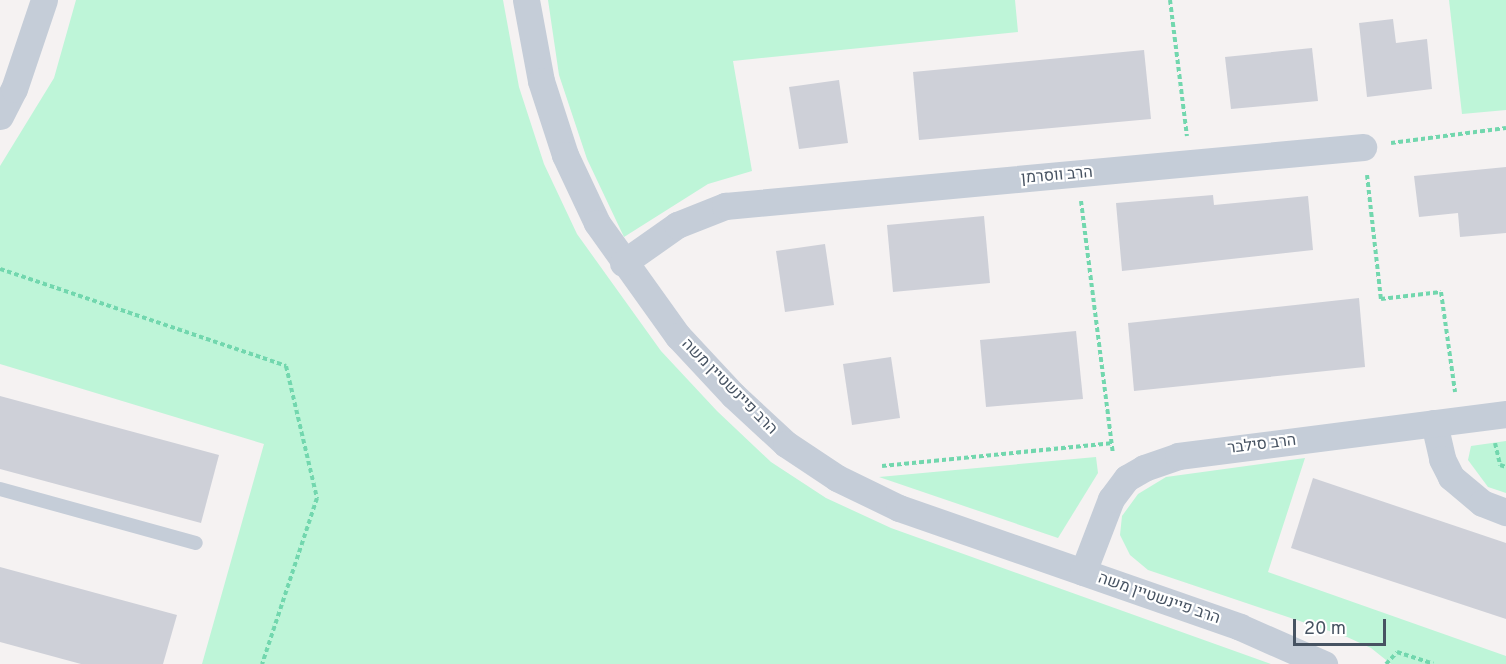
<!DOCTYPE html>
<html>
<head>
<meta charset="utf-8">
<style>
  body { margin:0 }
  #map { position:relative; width:1506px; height:664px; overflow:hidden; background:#f5f2f2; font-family:Overpass,Heebo,sans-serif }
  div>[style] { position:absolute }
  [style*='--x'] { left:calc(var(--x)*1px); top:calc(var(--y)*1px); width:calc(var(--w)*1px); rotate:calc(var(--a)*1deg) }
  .green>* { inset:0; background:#bef5d8 }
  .building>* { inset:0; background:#ced0d8 }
  .path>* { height:4px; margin-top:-2px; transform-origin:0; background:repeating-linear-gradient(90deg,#72d7ae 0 4.5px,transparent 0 7.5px) }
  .lane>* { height:14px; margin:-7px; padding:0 7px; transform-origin:7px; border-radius:7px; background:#c5cdd8 }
  .street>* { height:27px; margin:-13.5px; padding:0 13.5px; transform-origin:13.5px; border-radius:13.5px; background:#c5cdd8 }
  span { translate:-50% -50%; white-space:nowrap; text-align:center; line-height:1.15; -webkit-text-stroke:4.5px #fff; paint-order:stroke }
  .street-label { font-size:16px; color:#475362 }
  .scale { position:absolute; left:1293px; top:619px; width:93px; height:27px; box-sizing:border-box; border:3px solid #475362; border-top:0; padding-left:8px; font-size:18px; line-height:21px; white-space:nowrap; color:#475362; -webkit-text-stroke:4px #fff; paint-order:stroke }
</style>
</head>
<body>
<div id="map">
  <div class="green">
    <i style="clip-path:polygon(76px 0,503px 0,519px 87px,544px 164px,577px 234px,661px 351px,717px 411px,771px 462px,826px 498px,891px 528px,1271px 664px,202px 664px,264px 444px,0 364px,0 166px,54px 78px)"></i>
    <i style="clip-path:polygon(548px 0,1015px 0,1018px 32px,733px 61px,752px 171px,708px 184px,624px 237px,587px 159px,559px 75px)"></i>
    <i style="clip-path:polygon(1449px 0,1506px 0,1506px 110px,1462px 114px)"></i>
    <i style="clip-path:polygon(1506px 441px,1506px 493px,1488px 487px,1468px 460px,1471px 446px)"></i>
    <i style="clip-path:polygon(1096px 457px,1098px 473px,1058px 538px,879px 477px)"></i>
    <i style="clip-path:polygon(1305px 458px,1268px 572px,1506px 656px,1506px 664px,1391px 664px,1371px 648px,1347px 637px,1148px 570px,1130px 555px,1120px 535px,1122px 516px,1138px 494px,1166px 477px)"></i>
  </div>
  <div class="building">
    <i style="clip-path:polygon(1393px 19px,1396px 43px,1427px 39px,1432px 89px,1367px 97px,1359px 23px)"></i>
    <i style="clip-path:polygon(1312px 48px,1318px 101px,1231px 109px,1225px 57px)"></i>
    <i style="clip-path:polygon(1144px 50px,1151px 119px,919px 140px,913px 72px)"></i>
    <i style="clip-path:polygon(839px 80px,848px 143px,799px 149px,789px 87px)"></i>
    <i style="clip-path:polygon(1506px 167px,1506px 233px,1460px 237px,1458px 213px,1419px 217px,1414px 176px)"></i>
    <i style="clip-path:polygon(1213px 195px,1214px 205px,1308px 196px,1313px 250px,1122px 271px,1116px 203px)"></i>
    <i style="clip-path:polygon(984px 216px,990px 283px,893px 292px,887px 225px)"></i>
    <i style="clip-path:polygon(825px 244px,834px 305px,785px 312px,776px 251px)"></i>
    <i style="clip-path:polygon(1359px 298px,1365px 367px,1134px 391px,1128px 323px)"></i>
    <i style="clip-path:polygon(1076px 331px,1083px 399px,986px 407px,980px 340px)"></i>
    <i style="clip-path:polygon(891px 357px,900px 418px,852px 425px,843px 364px)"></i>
    <i style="clip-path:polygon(0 396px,219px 455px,201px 523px,0 469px)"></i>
    <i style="clip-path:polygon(1313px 478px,1506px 543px,1506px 619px,1291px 548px)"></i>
    <i style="clip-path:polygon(0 567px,177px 615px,163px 664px,81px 664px,0 642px)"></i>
  </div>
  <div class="path">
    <i style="--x:1170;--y:0;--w:137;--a:82.9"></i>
    <i style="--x:1391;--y:143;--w:116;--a:-7.4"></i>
    <i style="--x:1367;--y:175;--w:125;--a:83.6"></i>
    <i style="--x:1381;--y:299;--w:60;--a:-6.7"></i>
    <i style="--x:1441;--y:292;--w:101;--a:82"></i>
    <i style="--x:1081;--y:201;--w:254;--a:82.8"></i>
    <i style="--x:0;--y:269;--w:302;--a:18.7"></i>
    <i style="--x:286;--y:366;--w:136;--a:76.8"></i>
    <i style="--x:317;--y:498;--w:175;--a:108.3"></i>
    <i style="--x:1495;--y:443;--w:23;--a:77"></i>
    <i style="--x:1500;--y:465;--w:6;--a:18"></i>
    <i style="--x:882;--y:466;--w:230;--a:-5.7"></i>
    <i style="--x:1386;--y:664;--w:16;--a:-47"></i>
    <i style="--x:1397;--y:652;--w:38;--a:18"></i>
  </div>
  <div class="lane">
    <i style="--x:0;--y:489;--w:203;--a:15.4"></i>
  </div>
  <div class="street">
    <i style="--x:526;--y:0;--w:82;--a:79.5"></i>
    <i style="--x:541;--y:81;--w:78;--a:72"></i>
    <i style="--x:565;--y:155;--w:75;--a:64.8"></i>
    <i style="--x:597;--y:223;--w:139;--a:54.4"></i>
    <i style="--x:678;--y:336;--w:81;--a:47"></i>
    <i style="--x:733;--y:395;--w:72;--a:42.8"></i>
    <i style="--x:786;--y:444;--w:61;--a:33.7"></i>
    <i style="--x:837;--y:478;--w:69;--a:25.8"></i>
    <i style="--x:899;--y:508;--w:361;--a:19.2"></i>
    <i style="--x:1240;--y:627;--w:92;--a:23.8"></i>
    <i style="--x:0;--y:116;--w:30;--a:-63"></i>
    <i style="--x:14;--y:89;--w:94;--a:-71.4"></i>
    <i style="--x:623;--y:263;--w:66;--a:-35.1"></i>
    <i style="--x:677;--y:225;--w:52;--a:-21.6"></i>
    <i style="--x:725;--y:206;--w:641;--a:-5.28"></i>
    <i style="--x:1434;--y:423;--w:37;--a:77"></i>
    <i style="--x:1442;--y:459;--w:20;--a:63"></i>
    <i style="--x:1451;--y:477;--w:40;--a:40"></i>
    <i style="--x:1482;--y:503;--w:26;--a:21"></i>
    <i style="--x:1083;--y:572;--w:78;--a:-69"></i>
    <i style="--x:1111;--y:499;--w:26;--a:-53"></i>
    <i style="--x:1127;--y:478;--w:20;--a:-30"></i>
    <i style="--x:1144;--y:468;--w:36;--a:-19"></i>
    <i style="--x:1178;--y:456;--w:331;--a:-7.3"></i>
  </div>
  <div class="street-label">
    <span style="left:1057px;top:176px;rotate:-5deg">הרב ווסרמן</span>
    <span style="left:729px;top:387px;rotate:45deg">הרב פיינשטיין משה</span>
    <span style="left:1262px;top:445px;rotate:-7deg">הרב סילבר</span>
    <span style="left:1159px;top:599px;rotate:19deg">הרב פיינשטיין משה</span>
  </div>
  <div class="scale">20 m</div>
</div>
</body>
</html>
